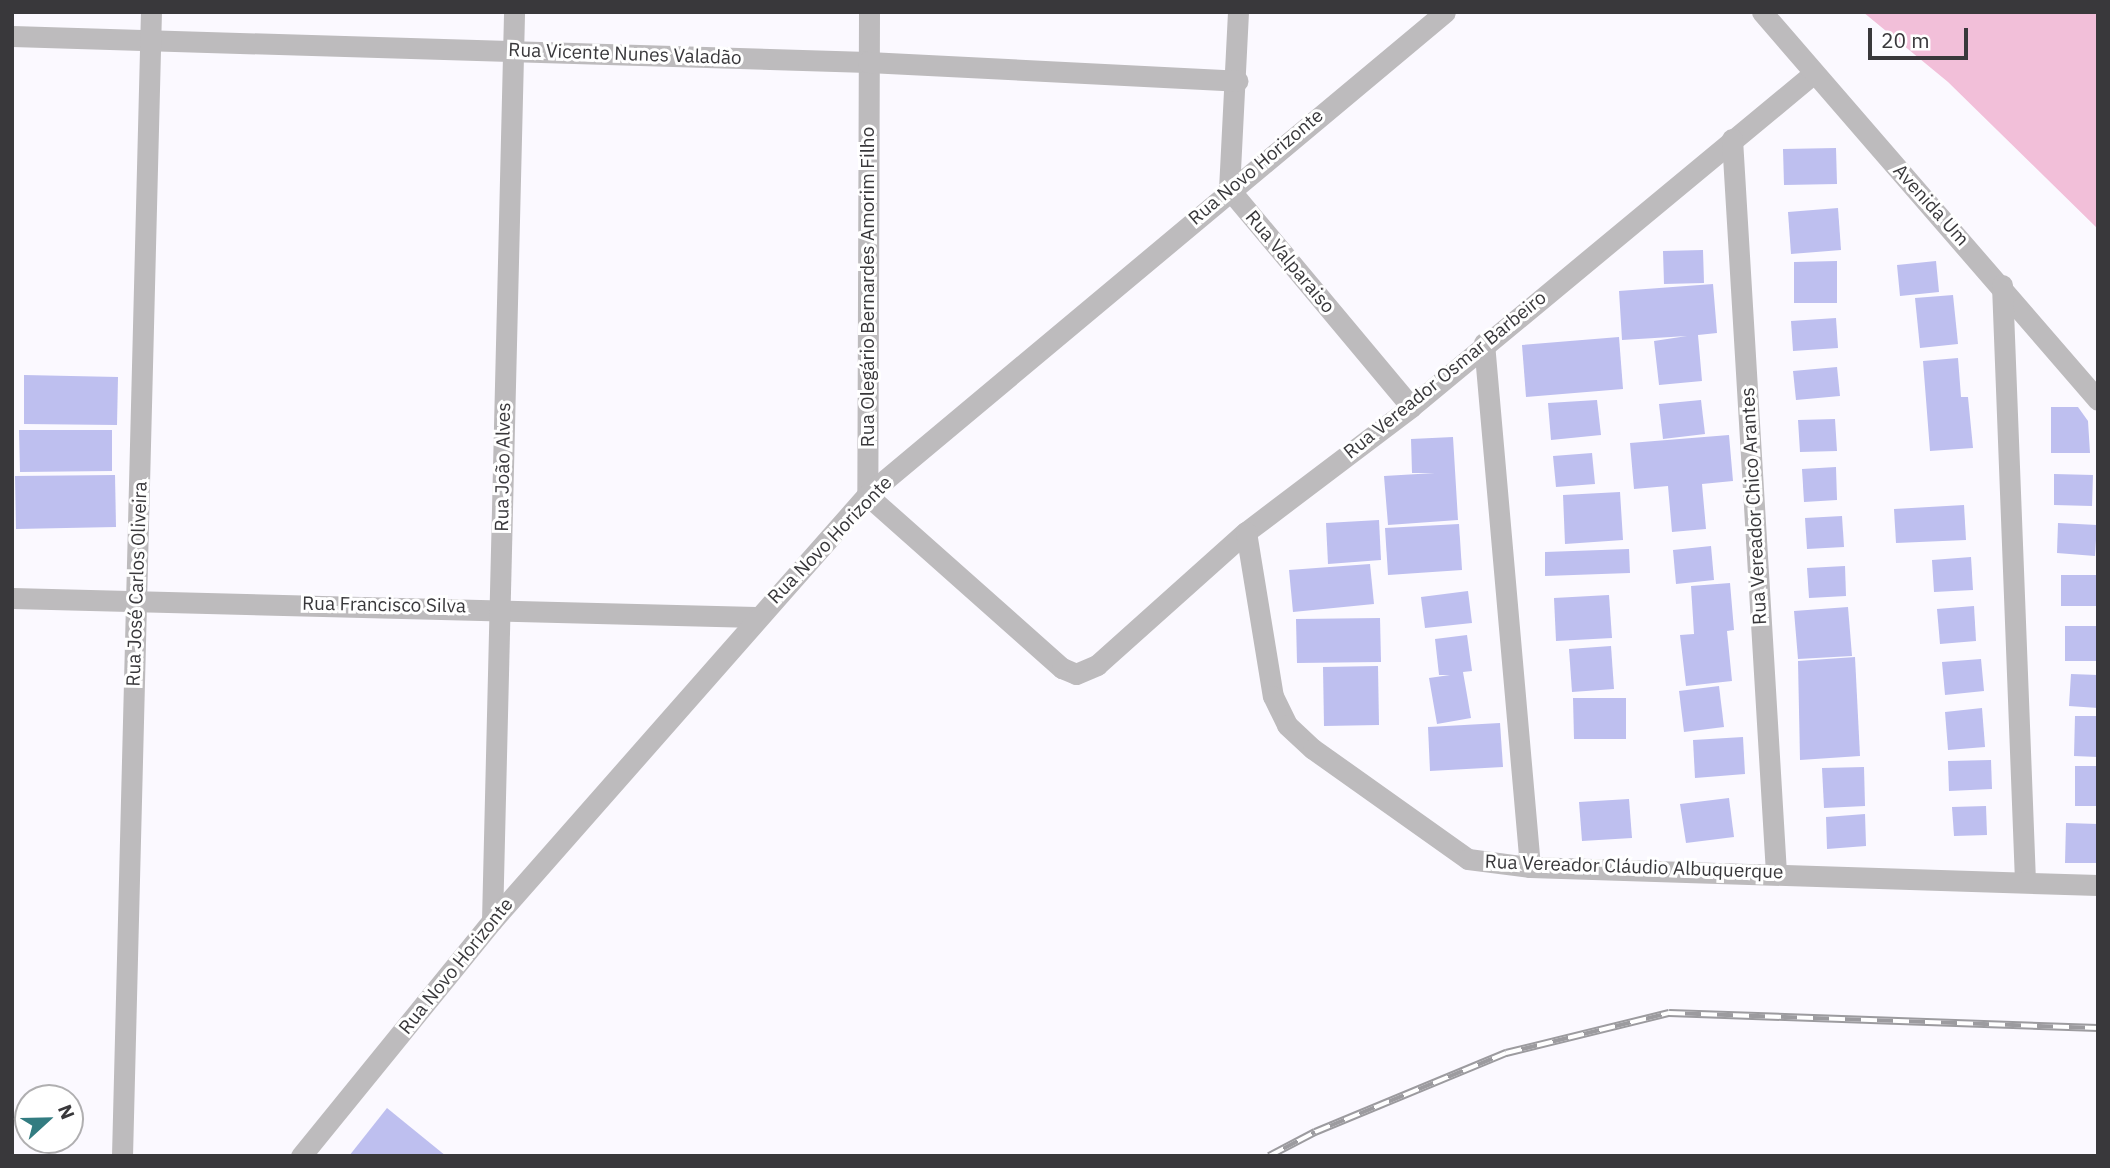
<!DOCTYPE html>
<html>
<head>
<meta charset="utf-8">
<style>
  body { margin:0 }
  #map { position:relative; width:2110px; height:1168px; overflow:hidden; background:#fbf9ff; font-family:"IBM Plex Sans",sans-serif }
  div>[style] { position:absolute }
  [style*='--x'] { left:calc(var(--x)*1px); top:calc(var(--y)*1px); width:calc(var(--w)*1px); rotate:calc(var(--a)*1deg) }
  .green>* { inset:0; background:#f2bfd9 }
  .building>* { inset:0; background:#bebfef }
  .minor>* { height:21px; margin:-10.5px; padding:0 10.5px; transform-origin:10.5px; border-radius:10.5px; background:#bdbbbd }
  .rail>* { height:8px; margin-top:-4px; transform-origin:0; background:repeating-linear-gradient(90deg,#fff 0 16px,#9c9b9f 0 32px); box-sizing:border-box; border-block:2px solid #9c9b9f }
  span { translate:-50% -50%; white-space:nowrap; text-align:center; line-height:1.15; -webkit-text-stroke:6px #fff; paint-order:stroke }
  .street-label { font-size:19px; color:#39383b }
  .frame { position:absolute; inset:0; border:14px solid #39383b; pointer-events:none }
  .north { position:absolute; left:14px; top:1084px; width:70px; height:70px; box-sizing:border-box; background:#fff; border:2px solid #b0afb1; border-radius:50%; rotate:68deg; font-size:19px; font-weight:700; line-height:28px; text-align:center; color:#39383b }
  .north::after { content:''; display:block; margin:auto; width:24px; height:32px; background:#337c81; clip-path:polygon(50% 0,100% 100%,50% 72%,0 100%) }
  .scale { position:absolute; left:1868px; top:28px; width:100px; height:32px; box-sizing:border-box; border:4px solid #39383b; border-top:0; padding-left:9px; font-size:21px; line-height:24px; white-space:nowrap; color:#39383b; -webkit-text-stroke:5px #fff; paint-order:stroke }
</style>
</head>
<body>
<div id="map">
  <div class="green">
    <i style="clip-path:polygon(1863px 12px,2098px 12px,2098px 229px,1948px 82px)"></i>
  </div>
  <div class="building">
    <i style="clip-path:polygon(1836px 148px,1837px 184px,1784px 185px,1783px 149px)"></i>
    <i style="clip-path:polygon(1838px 208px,1841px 250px,1791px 254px,1788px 212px)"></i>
    <i style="clip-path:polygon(1703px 250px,1704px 283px,1664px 284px,1663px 251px)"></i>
    <i style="clip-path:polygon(1837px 261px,1837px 303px,1794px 303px,1794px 262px)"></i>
    <i style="clip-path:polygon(1936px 261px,1939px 292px,1900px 296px,1897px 265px)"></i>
    <i style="clip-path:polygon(1713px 284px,1717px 333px,1698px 335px,1702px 381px,1659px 385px,1654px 341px,1687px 336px,1622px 340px,1619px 291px)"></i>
    <i style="clip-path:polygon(1953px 295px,1958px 344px,1920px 348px,1915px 298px)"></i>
    <i style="clip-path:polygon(1836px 318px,1838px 348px,1793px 351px,1791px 321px)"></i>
    <i style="clip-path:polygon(1619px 337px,1623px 389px,1526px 397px,1522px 345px)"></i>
    <i style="clip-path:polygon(1958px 358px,1961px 397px,1968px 397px,1973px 448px,1930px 451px,1923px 361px)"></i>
    <i style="clip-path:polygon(1837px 367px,1840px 396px,1796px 400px,1793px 371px)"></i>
    <i style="clip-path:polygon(24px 375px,118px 377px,117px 425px,24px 424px)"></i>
    <i style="clip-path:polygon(1597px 400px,1601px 435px,1551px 440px,1548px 403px)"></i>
    <i style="clip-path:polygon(1701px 400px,1705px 434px,1663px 439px,1659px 404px)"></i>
    <i style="clip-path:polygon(2051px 407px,2078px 407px,2088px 421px,2090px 453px,2051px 453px)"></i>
    <i style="clip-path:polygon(1835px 419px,1837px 451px,1800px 452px,1798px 420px)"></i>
    <i style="clip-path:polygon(19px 430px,112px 430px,112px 471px,20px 472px)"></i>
    <i style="clip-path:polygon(1729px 435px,1733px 481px,1702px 484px,1706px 529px,1672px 532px,1668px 486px,1634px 489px,1630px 443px)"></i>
    <i style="clip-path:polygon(1453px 437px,1458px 520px,1388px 525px,1384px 476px,1435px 473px,1412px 473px,1411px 439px)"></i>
    <i style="clip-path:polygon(1592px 453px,1595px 484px,1556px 487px,1553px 456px)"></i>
    <i style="clip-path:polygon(1836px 467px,1837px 500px,1804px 502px,1802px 469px)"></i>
    <i style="clip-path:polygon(2054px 474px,2093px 475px,2092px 506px,2054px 505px)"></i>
    <i style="clip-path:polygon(115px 475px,116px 527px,16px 529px,15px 476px)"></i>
    <i style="clip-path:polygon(1620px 492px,1623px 540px,1565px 544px,1563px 495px)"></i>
    <i style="clip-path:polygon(1964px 505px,1966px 540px,1896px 543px,1894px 509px)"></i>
    <i style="clip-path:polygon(1842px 516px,1844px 547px,1807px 549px,1805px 518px)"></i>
    <i style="clip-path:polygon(1379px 520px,1381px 560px,1328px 564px,1326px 523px)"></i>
    <i style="clip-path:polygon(2058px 523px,2097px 525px,2095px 556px,2057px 553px)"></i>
    <i style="clip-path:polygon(1459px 524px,1462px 570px,1388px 575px,1385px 528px)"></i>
    <i style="clip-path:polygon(1711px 546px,1714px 580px,1676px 584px,1673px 550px)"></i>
    <i style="clip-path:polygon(1629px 549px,1630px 573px,1545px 576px,1545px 552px)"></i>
    <i style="clip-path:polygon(1971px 557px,1973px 590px,1934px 592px,1932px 560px)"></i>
    <i style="clip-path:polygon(1370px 564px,1374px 604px,1293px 612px,1289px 570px)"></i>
    <i style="clip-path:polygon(1845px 566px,1846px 596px,1809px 598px,1807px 568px)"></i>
    <i style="clip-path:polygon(2061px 575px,2098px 575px,2098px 606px,2061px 606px)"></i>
    <i style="clip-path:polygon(1730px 583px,1734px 630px,1727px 631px,1732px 681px,1686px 686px,1680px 635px,1694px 634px,1691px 586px)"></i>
    <i style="clip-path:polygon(1468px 591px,1472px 623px,1425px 628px,1421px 597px)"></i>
    <i style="clip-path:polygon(1609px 595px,1612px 638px,1556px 641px,1554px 598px)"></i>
    <i style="clip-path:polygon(1974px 606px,1976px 641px,1940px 644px,1937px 609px)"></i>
    <i style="clip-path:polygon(1848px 607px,1852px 656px,1798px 659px,1794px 611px)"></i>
    <i style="clip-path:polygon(1380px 618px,1381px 662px,1297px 663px,1296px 619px)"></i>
    <i style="clip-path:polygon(2065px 626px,2098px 626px,2098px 661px,2065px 661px)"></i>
    <i style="clip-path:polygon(1467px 635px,1472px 671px,1463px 672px,1471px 718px,1437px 724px,1429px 678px,1450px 675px,1439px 675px,1435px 639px)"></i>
    <i style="clip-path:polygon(1611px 646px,1614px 689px,1572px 692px,1569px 649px)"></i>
    <i style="clip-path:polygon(1855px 657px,1860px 756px,1800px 760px,1798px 661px)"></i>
    <i style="clip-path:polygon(1981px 659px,1984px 691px,1945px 695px,1942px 662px)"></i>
    <i style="clip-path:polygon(1378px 666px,1379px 725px,1324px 726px,1323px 667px)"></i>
    <i style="clip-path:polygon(2071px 674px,2098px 675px,2098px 708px,2069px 706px)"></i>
    <i style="clip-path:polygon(1719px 686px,1724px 727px,1684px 732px,1679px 691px)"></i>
    <i style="clip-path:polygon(1573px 698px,1626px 698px,1626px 739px,1574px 739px)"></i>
    <i style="clip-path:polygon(1982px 708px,1985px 747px,1948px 750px,1945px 712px)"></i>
    <i style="clip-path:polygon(2075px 716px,2098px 716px,2098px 757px,2074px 756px)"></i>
    <i style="clip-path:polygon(1500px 723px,1503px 767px,1430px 771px,1428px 727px)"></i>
    <i style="clip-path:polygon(1743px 737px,1745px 774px,1695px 778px,1693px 740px)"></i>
    <i style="clip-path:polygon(1991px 760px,1992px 789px,1949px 791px,1948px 761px)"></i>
    <i style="clip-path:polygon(2075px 766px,2098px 766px,2098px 806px,2075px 806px)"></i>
    <i style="clip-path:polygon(1864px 767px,1865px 806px,1824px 808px,1822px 768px)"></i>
    <i style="clip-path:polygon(1729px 798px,1734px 837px,1686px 843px,1680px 804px)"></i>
    <i style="clip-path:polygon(1629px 799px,1632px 838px,1582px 841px,1579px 802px)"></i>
    <i style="clip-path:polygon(1986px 806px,1987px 835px,1954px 836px,1952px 807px)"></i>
    <i style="clip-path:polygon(1865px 814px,1866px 846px,1827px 849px,1826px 817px)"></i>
    <i style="clip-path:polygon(2066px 823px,2098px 824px,2098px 863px,2065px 863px)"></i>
    <i style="clip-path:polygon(387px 1108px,446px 1156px,349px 1156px)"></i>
  </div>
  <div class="minor">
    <i style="--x:869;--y:12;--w:483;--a:90.2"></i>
    <i style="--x:867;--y:495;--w:261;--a:41.6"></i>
    <i style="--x:1062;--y:668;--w:15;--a:23"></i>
    <i style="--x:1076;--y:674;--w:23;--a:-23"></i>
    <i style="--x:1097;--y:665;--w:200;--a:-41.8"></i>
    <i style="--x:1246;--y:532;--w:207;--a:-37.1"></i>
    <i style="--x:1411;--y:407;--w:523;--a:-39.65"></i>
    <i style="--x:1238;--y:12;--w:177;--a:92.9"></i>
    <i style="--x:1229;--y:189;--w:284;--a:50.1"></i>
    <i style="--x:1762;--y:12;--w:513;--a:49.11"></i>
    <i style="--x:12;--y:36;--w:856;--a:1.74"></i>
    <i style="--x:868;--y:62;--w:370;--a:2.9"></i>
    <i style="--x:1732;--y:139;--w:735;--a:86.57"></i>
    <i style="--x:2002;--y:285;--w:597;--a:87.79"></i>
    <i style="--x:1484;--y:343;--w:526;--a:84.98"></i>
    <i style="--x:1246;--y:532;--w:166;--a:80.7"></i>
    <i style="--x:1273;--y:696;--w:32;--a:64"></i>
    <i style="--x:1287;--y:725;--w:35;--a:43"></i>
    <i style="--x:1313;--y:749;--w:190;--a:35.4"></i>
    <i style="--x:1468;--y:859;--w:63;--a:7.4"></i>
    <i style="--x:1530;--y:867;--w:568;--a:1.82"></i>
    <i style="--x:12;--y:598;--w:744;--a:1.46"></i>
    <i style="--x:492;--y:921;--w:909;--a:-88.61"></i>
    <i style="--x:122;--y:1156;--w:1144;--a:-88.55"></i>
    <i style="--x:301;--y:1156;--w:303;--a:-50.9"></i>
    <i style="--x:492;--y:921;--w:568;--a:-48.64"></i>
    <i style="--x:867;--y:495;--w:753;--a:-39.88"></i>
  </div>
  <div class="rail">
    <i style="--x:1269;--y:1156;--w:52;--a:-27.6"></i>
    <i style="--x:1315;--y:1132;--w:207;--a:-22.5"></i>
    <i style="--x:1506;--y:1053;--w:168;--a:-13.8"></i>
    <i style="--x:1669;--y:1013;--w:429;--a:2"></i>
  </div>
  <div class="street-label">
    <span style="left:625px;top:54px;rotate:2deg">Rua Vicente Nunes Valadão</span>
    <span style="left:1256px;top:167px;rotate:-40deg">Rua Novo Horizonte</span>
    <span style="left:1931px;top:205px;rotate:48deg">Avenida Um</span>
    <span style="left:1290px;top:262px;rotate:50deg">Rua Valparaiso</span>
    <span style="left:868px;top:287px;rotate:-90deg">Rua Olegário Bernardes Amorim Filho</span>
    <span style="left:1445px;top:375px;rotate:-39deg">Rua Vereador Osmar Barbeiro</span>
    <span style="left:503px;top:467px;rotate:-89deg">Rua João Alves</span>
    <span style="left:1754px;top:506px;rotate:-93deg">Rua Vereador Chico Arantes</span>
    <span style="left:830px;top:540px;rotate:-46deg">Rua Novo Horizonte</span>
    <span style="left:137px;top:584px;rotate:-88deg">Rua José Carlos Oliveira</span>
    <span style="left:384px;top:605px;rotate:1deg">Rua Francisco Silva</span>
    <span style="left:1634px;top:867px;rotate:2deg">Rua Vereador Cláudio Albuquerque</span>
    <span style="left:456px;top:966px;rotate:-51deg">Rua Novo Horizonte</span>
  </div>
  <div class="frame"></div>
  <div class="north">N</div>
  <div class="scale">20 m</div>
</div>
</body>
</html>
